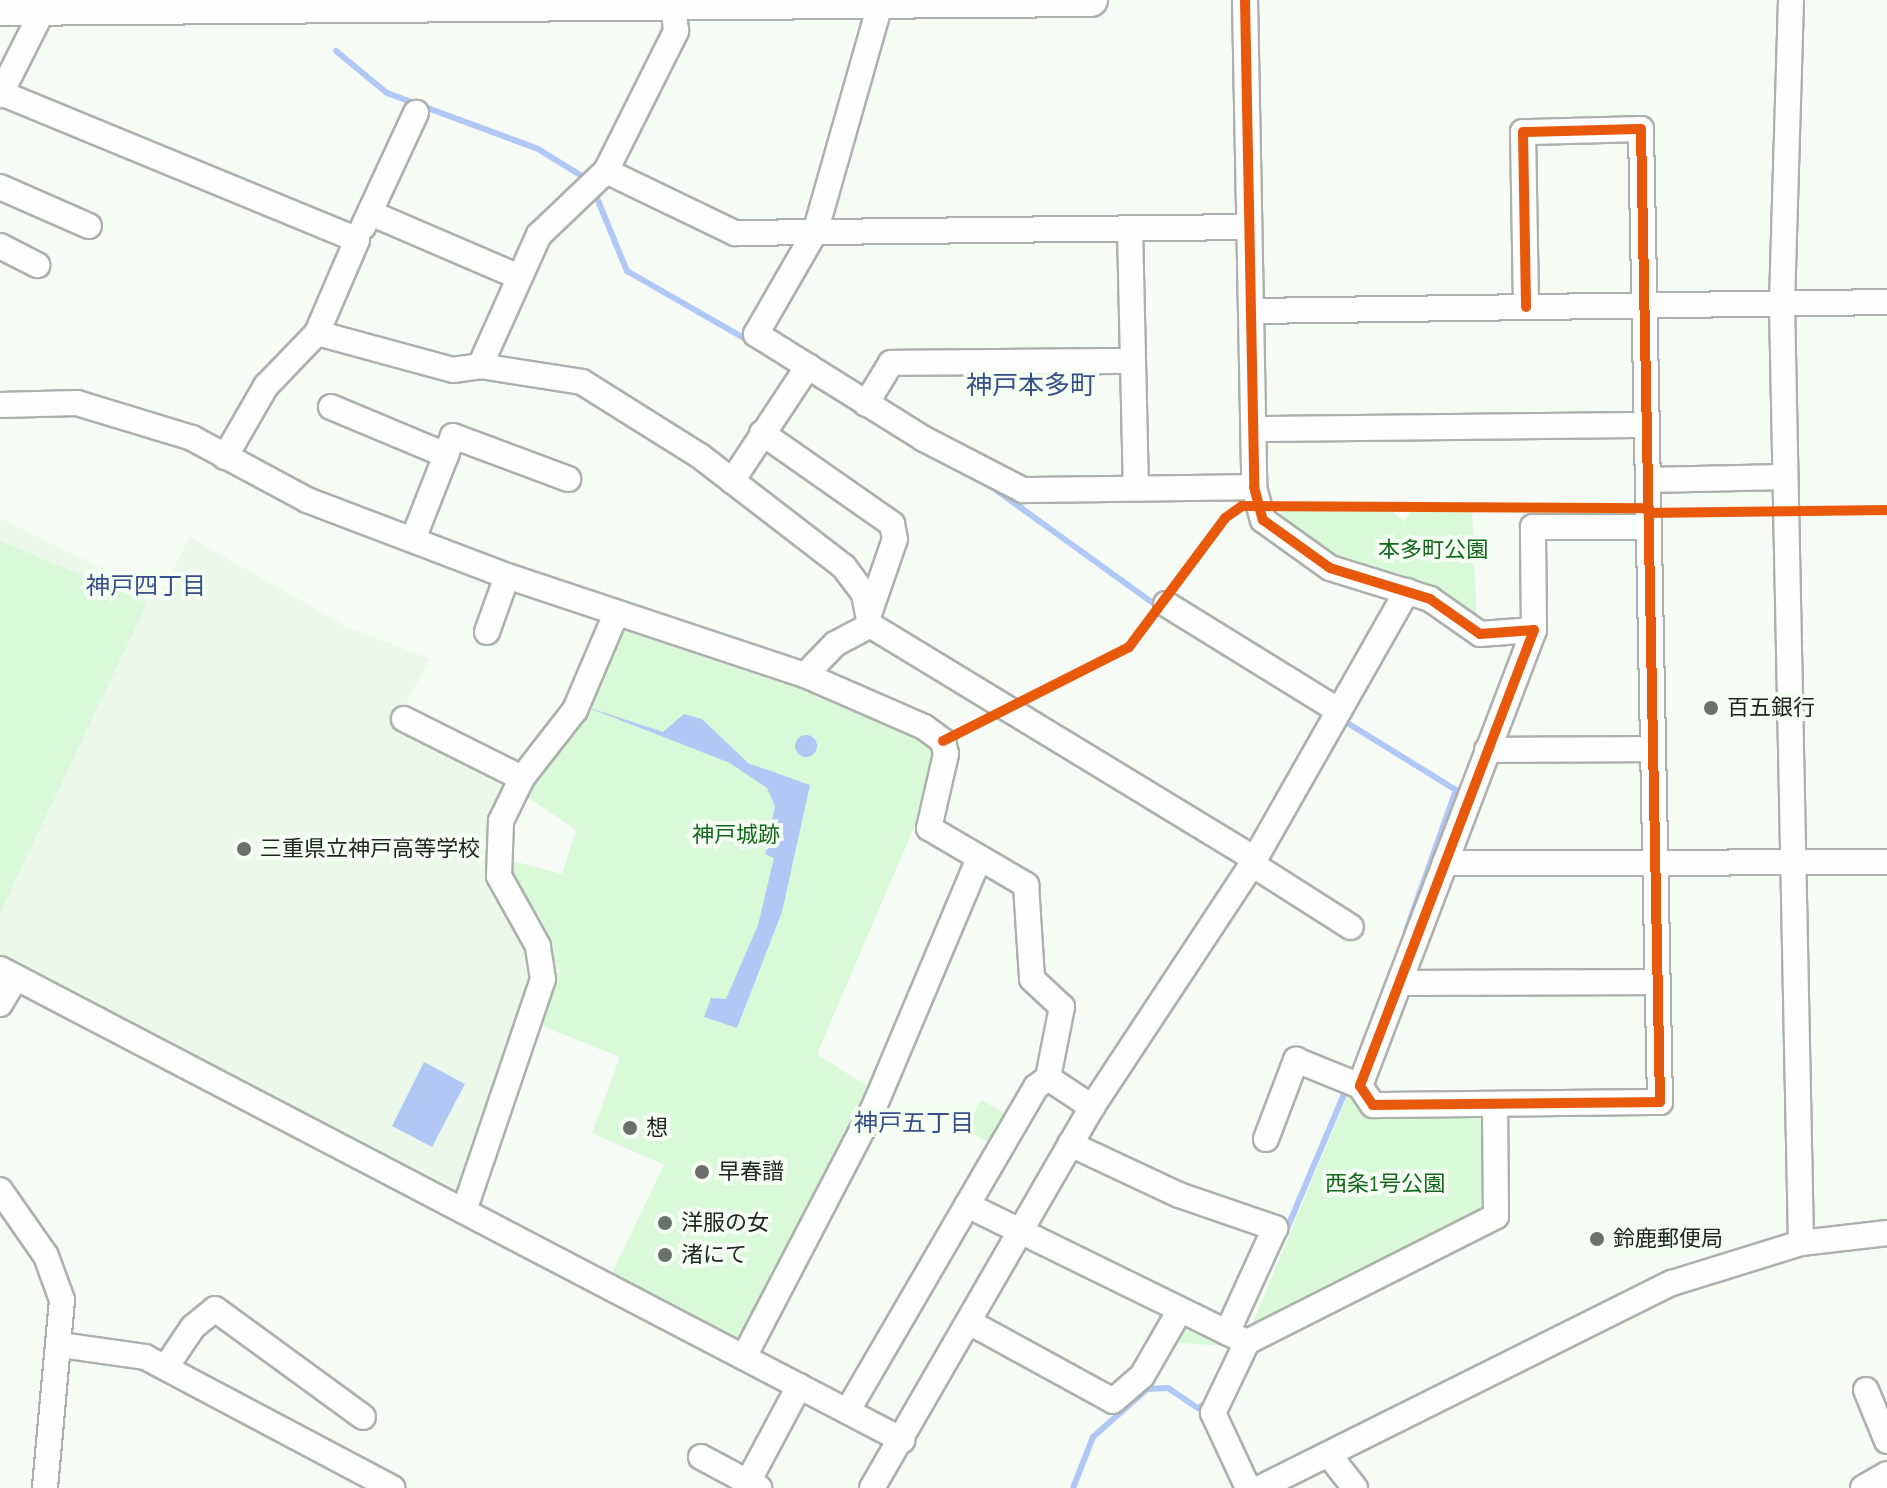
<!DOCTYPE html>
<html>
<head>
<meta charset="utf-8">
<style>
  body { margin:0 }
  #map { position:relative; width:1887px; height:1488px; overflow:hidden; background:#f6fbf6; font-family:"PT Sans Narrow","Noto Sans JP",sans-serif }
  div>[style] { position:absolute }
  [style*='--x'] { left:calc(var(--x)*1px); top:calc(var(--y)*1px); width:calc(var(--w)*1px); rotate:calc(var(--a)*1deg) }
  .built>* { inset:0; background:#ebf8ea }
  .green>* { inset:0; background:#daf9d9 }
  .water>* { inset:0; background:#b1c7f5 }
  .round { border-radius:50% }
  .stream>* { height:6px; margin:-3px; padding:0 3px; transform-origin:3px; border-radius:3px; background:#b1c7f5 }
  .roads { filter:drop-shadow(2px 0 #adb1ad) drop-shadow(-2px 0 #adb1ad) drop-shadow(0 2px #adb1ad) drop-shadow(0 -2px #adb1ad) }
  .minor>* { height:24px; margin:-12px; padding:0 12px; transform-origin:12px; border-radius:12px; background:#fefefe }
  .major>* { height:32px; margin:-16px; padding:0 16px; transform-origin:16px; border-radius:16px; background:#fefefe }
  .cycleway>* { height:10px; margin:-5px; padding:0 5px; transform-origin:5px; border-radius:5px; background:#e8590c }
  .dots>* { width:22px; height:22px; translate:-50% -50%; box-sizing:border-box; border:4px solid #f4fef3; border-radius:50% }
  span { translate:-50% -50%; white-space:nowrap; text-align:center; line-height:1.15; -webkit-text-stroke:8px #f4fef3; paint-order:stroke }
  .park-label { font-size:22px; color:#13671b }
  .poi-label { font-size:22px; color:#202520 }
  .left { translate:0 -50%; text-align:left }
  .neighbourhood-label { font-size:24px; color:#374f89 }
  .quarter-label { font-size:26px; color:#374f89 }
</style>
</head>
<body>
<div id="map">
  <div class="built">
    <i style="clip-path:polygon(0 518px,159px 596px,190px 537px,345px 626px,431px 659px,395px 723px,510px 783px,489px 832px,535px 961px,464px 1190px,452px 1195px,0 957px)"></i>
  </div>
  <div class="green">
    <i style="clip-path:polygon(1415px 507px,1472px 508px,1477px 625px,1359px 576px,1272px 518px,1289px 510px,1391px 511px,1404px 521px)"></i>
    <i style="clip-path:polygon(0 541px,147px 603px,0 913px)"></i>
    <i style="clip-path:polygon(626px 621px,800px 680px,921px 731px,942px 762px,817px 1054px,876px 1092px,747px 1340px,735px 1345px,609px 1279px,664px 1165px,592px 1133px,620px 1057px,540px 1025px,559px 971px,505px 859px,562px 874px,576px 830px,522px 793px)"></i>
    <i style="clip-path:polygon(1348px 1094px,1367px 1113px,1487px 1114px,1488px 1210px,1249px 1332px)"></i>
    <i style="clip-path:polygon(981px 1100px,1010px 1116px,994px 1145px,966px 1130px)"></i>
    <i style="clip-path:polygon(1192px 1325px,1207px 1332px,1225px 1346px,1170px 1342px,1177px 1329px)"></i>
  </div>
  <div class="water">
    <i style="clip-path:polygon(584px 706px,663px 732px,684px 714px,702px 719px,748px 763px,810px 785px,782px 912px,737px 1028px,704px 1017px,711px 998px,726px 999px,758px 925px,774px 858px,765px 854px,775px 806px,767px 788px,730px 763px)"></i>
    <i class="round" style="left:795px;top:735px;width:22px;height:22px"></i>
    <i style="clip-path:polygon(424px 1062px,465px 1084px,432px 1147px,392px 1126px)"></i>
  </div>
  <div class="stream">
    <i style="--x:336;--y:51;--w:66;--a:39.5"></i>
    <i style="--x:387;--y:93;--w:161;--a:20.3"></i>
    <i style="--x:538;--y:149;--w:61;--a:31.6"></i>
    <i style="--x:594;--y:191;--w:87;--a:67.6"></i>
    <i style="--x:627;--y:271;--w:141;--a:29.8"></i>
    <i style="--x:805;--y:379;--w:84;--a:31.4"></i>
    <i style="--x:992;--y:487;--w:208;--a:35.8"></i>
    <i style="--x:1341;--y:719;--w:135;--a:31.7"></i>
    <i style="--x:1456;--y:790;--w:150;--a:109.5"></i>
    <i style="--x:1283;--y:1238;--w:164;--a:-67"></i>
    <i style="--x:1073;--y:1488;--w:55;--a:-68.6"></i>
    <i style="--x:1093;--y:1437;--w:72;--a:-41.6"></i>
    <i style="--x:1147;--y:1389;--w:21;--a:-3"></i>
    <i style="--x:1168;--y:1388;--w:36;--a:34"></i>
    <i style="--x:1198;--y:1408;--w:8;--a:-30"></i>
  </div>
  <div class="roads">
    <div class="minor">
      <i style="--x:1245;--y:0;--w:487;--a:88.9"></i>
      <i style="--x:1254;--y:487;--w:34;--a:75"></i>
      <i style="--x:1263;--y:520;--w:82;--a:35.6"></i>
      <i style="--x:1330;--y:568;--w:105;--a:17.2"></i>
      <i style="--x:1430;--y:599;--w:61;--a:35"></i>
      <i style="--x:1480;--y:634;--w:54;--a:-4.2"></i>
      <i style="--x:1534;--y:630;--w:488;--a:110.9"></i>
      <i style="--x:1360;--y:1086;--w:23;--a:56"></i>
      <i style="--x:1373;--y:1105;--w:287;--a:-0.6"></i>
      <i style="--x:1660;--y:1102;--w:973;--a:-91.12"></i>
      <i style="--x:1641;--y:129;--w:118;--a:178.5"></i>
      <i style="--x:1523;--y:132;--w:175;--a:89"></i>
      <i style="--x:1791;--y:0;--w:304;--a:91.7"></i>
      <i style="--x:1782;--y:304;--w:939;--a:88.84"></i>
      <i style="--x:881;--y:1;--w:240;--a:105.9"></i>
      <i style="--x:815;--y:232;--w:118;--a:120"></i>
      <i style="--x:756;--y:334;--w:198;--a:32"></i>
      <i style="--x:924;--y:439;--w:111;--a:27.3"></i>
      <i style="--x:1023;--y:490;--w:231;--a:-0.7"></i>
      <i style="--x:1;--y:93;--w:385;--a:22.4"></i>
      <i style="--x:357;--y:240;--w:101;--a:113.3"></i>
      <i style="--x:317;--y:333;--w:74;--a:133.9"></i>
      <i style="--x:266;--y:386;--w:82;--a:120"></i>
      <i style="--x:0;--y:95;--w:106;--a:-63.2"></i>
      <i style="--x:606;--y:171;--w:143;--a:25.7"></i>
      <i style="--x:735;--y:233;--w:514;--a:-0.67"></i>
      <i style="--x:0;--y:187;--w:97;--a:23.7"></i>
      <i style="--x:375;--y:215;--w:157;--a:23.3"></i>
      <i style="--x:363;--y:227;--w:126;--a:-65.1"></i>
      <i style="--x:1130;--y:228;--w:260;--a:88.7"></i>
      <i style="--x:0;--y:246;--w:42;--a:27.2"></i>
      <i style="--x:1252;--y:311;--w:635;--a:-0.81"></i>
      <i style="--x:317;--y:333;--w:141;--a:15.2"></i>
      <i style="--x:453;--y:370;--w:27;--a:-8"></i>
      <i style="--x:480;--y:366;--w:103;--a:8.9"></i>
      <i style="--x:582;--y:382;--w:139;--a:32.1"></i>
      <i style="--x:700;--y:456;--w:182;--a:37.6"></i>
      <i style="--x:844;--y:567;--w:34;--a:53"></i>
      <i style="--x:864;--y:594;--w:32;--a:79"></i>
      <i style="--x:480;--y:366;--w:144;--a:-65.8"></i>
      <i style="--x:539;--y:235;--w:93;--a:-43.7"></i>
      <i style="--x:606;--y:171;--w:157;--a:-63.4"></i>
      <i style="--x:676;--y:31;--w:28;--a:-96"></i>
      <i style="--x:866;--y:404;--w:48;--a:-58.6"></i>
      <i style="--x:891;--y:363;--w:242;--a:-0.5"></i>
      <i style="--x:0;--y:405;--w:77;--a:-1.5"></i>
      <i style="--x:77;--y:403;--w:120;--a:16.9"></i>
      <i style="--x:192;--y:438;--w:131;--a:28.3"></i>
      <i style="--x:307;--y:500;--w:214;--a:20.8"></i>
      <i style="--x:507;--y:576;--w:314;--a:18.4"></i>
      <i style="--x:805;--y:675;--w:130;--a:23.6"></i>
      <i style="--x:924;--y:727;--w:24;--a:36"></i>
      <i style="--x:943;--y:741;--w:13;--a:77"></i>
      <i style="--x:946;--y:754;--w:76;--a:102.9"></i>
      <i style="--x:929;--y:828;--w:113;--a:30.4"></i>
      <i style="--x:1026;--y:885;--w:94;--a:86.3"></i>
      <i style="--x:1032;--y:979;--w:41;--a:43"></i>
      <i style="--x:1062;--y:1007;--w:72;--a:101.2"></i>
      <i style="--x:1048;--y:1078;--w:53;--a:33.4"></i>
      <i style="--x:331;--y:407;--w:125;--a:22.7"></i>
      <i style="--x:446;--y:455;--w:90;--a:111.4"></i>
      <i style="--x:1254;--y:429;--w:393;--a:-0.6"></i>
      <i style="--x:762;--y:433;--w:159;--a:35"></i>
      <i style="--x:892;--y:524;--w:15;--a:79"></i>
      <i style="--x:895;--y:539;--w:76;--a:109.1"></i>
      <i style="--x:446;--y:455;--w:20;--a:-70"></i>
      <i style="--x:453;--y:436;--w:123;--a:20.5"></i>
      <i style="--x:1649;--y:480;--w:136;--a:-1.3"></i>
      <i style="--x:732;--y:481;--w:138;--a:-56.5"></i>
      <i style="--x:1166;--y:604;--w:203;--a:31.7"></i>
      <i style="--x:870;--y:625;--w:448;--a:31.3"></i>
      <i style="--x:1534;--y:630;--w:103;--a:-90.6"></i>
      <i style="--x:1533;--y:527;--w:116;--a:0"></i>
      <i style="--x:487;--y:632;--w:59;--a:-70.3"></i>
      <i style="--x:805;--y:675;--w:43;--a:-45.9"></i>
      <i style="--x:835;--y:644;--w:40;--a:-28"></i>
      <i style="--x:404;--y:719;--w:132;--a:26.6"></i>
      <i style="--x:1487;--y:750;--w:166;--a:-0.3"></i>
      <i style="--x:1445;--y:863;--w:442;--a:-0.1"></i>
      <i style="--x:1252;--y:864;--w:117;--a:32.5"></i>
      <i style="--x:0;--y:969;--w:1018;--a:27.57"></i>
      <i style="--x:1401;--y:983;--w:257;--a:-0.2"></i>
      <i style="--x:0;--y:1004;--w:31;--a:-59"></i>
      <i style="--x:1266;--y:1139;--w:85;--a:-69.2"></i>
      <i style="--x:1296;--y:1060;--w:69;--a:22.1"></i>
      <i style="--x:1070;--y:1144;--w:120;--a:25.1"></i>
      <i style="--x:1179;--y:1195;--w:102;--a:19"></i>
      <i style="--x:1275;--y:1228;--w:115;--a:114.6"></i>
      <i style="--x:0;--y:1190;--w:80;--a:55.1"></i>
      <i style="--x:46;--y:1256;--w:47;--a:70"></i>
      <i style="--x:62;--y:1300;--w:189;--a:95.2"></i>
      <i style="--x:967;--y:1205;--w:305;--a:26.1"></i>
      <i style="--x:464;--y:1211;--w:245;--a:-71.2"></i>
      <i style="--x:543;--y:979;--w:33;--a:-99"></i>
      <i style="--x:538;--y:946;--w:80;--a:-119.1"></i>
      <i style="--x:499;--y:876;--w:55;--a:-87.9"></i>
      <i style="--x:501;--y:821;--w:48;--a:-64"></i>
      <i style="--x:522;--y:778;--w:86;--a:-52.1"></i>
      <i style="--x:575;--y:710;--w:104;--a:-66.9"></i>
      <i style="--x:969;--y:1322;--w:164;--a:28.7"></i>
      <i style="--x:1113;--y:1401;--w:38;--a:-41"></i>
      <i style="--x:1142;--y:1376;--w:76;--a:-60.1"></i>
      <i style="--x:61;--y:1345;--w:85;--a:8.1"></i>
      <i style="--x:145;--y:1357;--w:280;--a:27.9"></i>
      <i style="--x:744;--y:1357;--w:282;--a:-62.5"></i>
      <i style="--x:874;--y:1107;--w:270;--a:-67.1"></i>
      <i style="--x:166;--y:1367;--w:48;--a:-56"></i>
      <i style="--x:193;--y:1327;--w:28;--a:-39"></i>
      <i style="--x:215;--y:1309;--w:183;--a:36.1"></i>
      <i style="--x:1866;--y:1390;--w:55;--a:67.6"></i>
      <i style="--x:848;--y:1410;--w:374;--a:-59.8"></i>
      <i style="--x:1036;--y:1087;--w:15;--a:-37"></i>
      <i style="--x:1329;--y:1455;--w:42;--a:51.8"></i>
      <i style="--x:701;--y:1457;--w:66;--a:28.1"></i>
      <i style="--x:748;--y:1482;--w:109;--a:-62"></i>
      <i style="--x:872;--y:1488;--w:440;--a:-60"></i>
      <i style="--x:1092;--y:1107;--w:291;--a:-56.6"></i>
      <i style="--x:1252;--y:864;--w:314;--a:-60.4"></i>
      <i style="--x:1248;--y:1488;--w:83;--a:-115"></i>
      <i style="--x:1213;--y:1413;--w:79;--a:-64.4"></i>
      <i style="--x:1247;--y:1342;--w:279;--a:-26.8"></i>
      <i style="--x:1496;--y:1216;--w:112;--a:-90.5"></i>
      <i style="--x:1260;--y:1488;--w:460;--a:-26.5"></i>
      <i style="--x:1672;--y:1283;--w:135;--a:-17.2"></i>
      <i style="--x:1801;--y:1243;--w:87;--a:-6.6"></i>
      <i style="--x:1863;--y:1488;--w:28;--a:-30"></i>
    </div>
    <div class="major">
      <i style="--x:0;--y:9;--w:1091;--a:-0.47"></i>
    </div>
  </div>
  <div class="cycleway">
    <i style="--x:1245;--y:0;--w:487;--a:88.9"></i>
    <i style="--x:1254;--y:487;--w:34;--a:75"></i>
    <i style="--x:1263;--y:520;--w:82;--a:35.6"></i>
    <i style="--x:1330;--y:568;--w:105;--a:17.2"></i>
    <i style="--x:1430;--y:599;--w:61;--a:35"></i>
    <i style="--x:1480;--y:634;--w:54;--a:-4.2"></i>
    <i style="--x:1534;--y:630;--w:488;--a:110.9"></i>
    <i style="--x:1360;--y:1086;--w:23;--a:56"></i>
    <i style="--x:1373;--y:1105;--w:287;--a:-0.6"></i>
    <i style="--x:1660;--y:1102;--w:973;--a:-91.12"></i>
    <i style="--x:1641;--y:129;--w:118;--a:178.5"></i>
    <i style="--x:1523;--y:132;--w:175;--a:89"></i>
    <i style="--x:1649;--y:513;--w:238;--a:-0.7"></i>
    <i style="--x:943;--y:741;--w:208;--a:-26.8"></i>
    <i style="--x:1129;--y:647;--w:161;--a:-53.3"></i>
    <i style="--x:1225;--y:518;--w:21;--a:-35"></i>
    <i style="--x:1242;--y:506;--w:407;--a:0.3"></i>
  </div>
  <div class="dots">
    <i style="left:1711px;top:708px;background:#6b706b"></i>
    <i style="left:244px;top:849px;background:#6b706b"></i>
    <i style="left:630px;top:1128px;background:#6b706b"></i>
    <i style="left:702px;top:1172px;background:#6b706b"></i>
    <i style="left:665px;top:1223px;background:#6b706b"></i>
    <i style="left:1597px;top:1239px;background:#6b706b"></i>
    <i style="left:665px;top:1255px;background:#6b706b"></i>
  </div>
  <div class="park-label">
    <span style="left:1433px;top:550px">本多町公園</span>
    <span style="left:736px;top:835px">神戸城跡</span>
    <span style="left:1385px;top:1184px">西条1号公園</span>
  </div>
  <div class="poi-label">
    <span class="left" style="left:1727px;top:708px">百五銀行</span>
    <span class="left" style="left:260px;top:849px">三重県立神戸高等学校</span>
    <span class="left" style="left:646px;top:1128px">想</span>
    <span class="left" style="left:718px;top:1172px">早春譜</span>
    <span class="left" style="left:681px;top:1223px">洋服の女</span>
    <span class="left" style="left:1613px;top:1239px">鈴鹿郵便局</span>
    <span class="left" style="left:681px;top:1255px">渚にて</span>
  </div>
  <div class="neighbourhood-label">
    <span style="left:146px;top:586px">神戸四丁目</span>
    <span style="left:914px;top:1123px">神戸五丁目</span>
  </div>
  <div class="quarter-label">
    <span style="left:1031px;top:385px">神戸本多町</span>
  </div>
</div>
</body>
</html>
